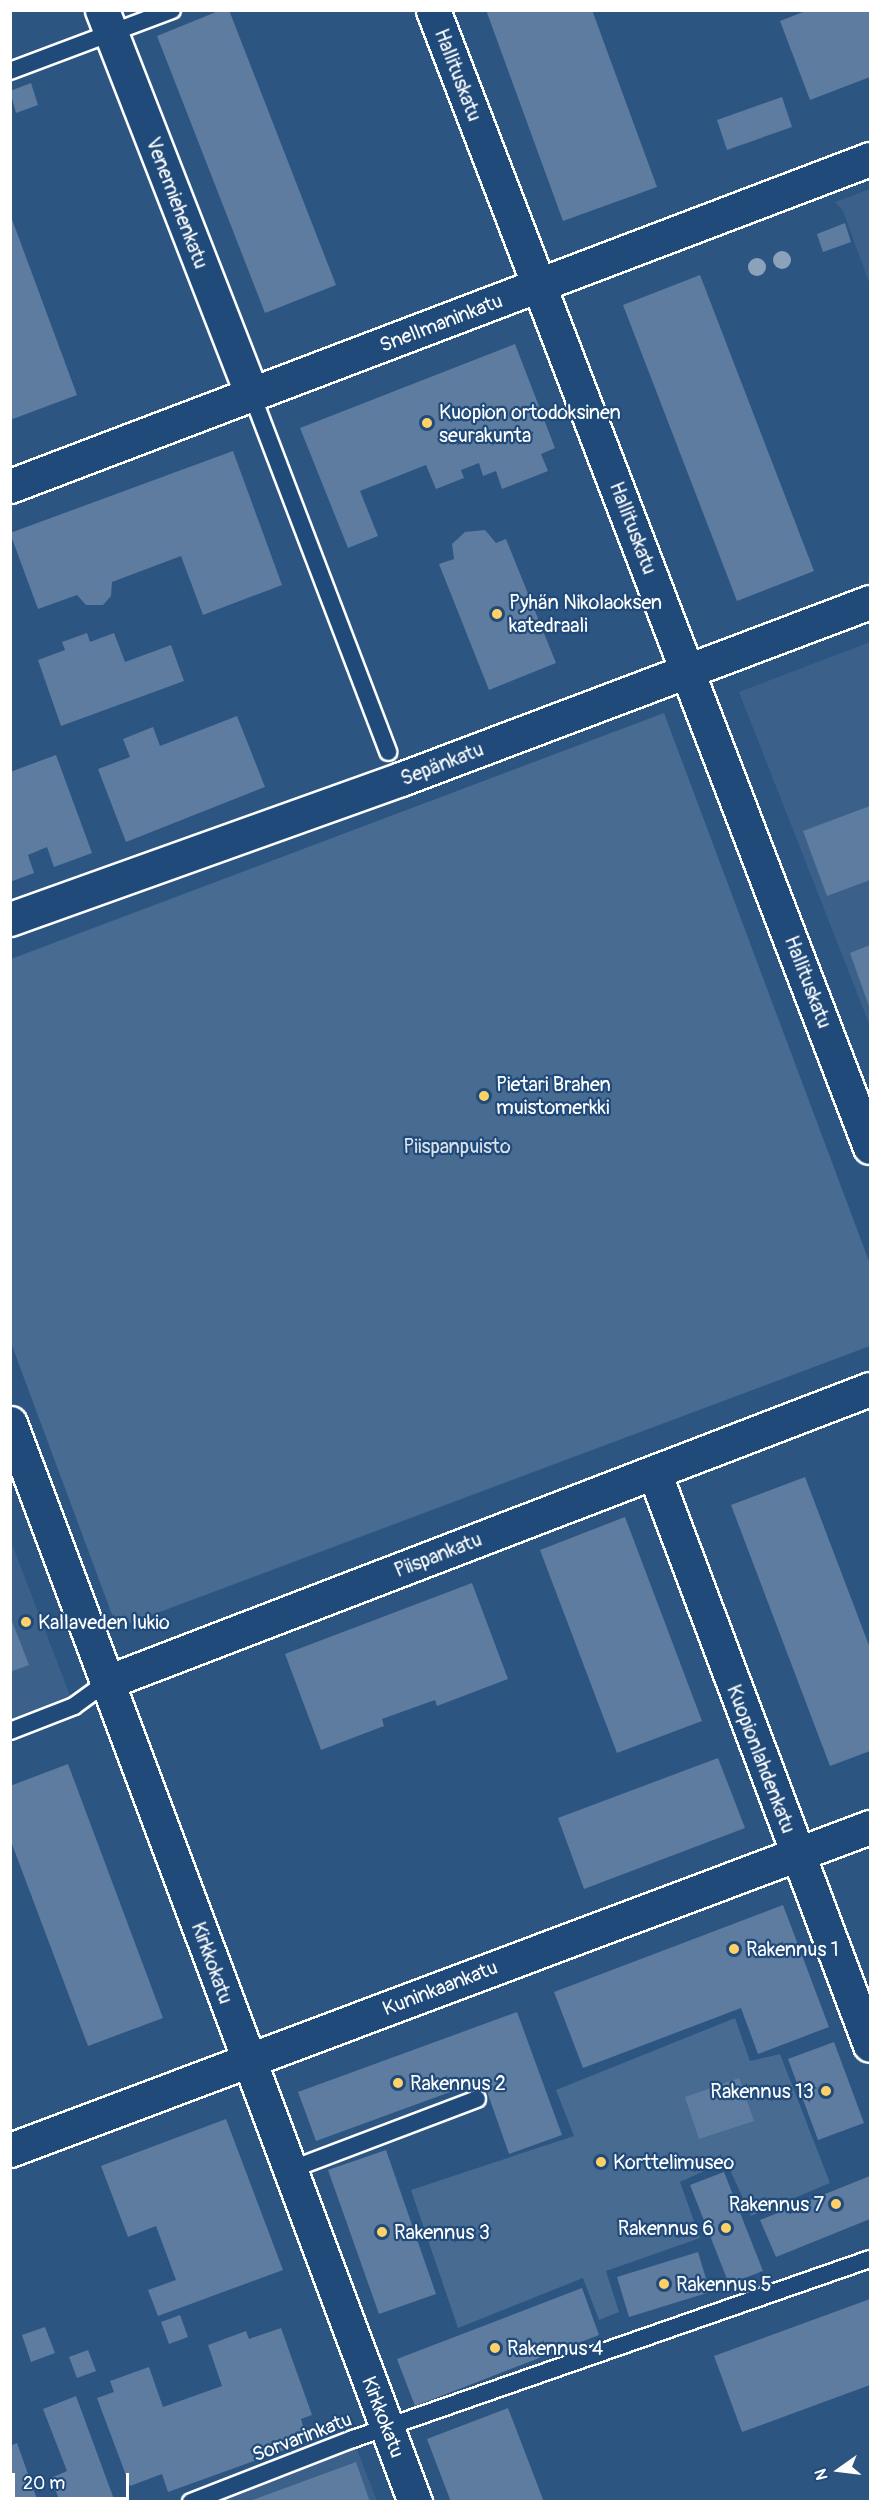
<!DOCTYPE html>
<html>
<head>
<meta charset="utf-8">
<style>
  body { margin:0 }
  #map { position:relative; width:881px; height:2512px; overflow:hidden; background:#2c5582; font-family:Pangolin,sans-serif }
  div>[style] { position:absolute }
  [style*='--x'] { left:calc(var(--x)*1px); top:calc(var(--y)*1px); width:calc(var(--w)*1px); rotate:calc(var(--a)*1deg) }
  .built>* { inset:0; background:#3b618b }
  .green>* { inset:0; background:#486b92 }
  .building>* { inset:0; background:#5e7c9f }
  .roads { filter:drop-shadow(2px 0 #fff) drop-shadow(-2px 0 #fff) drop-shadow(0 2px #fff) drop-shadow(0 -2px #fff) }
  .service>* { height:16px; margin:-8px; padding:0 8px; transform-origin:8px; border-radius:8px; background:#1f4a7a }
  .minor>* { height:33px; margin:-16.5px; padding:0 16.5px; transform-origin:16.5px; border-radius:16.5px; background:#1f4a7a }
  .trees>* { width:18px; height:18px; margin:-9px; border-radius:50%; background:#8ca2bb }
  .dots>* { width:16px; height:16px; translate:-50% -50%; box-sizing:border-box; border:3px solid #1f4a7a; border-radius:50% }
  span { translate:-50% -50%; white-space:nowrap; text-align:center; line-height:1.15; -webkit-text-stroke:4.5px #1f4a7a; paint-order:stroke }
  .street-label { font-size:20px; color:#fff }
  .poi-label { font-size:20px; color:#fff }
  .left { translate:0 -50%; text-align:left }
  .right { translate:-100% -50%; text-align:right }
  .park-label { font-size:20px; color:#dae1e9 }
  .frame { position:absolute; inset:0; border:12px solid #fff; pointer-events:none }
  .north { position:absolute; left:809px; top:2440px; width:60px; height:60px; -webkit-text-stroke:4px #1f4a7a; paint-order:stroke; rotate:256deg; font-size:16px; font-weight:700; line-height:24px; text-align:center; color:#fff }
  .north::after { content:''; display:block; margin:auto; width:21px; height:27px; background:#fff; clip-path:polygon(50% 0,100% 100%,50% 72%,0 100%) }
  .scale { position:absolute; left:12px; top:2473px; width:117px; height:27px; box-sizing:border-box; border:3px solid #fff; border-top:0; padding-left:8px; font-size:18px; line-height:21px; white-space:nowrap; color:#fff; -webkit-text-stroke:4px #1f4a7a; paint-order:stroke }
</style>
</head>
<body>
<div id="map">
  <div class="built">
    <i style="clip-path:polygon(870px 189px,870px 285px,843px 211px,835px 202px)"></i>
    <i style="clip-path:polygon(870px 642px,870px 1026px,739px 692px)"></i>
    <i style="clip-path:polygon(10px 1539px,74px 1706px,10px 1731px)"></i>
    <i style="clip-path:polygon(353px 2439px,377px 2501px,191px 2502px)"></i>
  </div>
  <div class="green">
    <i style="clip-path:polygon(664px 713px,870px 1264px,870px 1346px,117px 1628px,11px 1343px,11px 959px)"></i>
    <i style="clip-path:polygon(735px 2018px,750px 2061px,780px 2054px,830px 2183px,751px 2216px,726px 2161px,680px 2182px,700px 2238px,606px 2271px,619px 2312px,599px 2320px,583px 2278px,458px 2328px,411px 2190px,574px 2136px,556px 2090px)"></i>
  </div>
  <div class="building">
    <i style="clip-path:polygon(221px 10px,229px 10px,336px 285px,265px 313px,157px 36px)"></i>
    <i style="clip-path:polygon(486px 10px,592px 10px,657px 187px,563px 221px)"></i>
    <i style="clip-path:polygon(808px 10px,870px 10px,870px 77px,810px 100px,780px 21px)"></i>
    <i style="clip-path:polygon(31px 83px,38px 105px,16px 113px,10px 91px)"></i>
    <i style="clip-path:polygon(782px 97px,792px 127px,727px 150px,717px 120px)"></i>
    <i style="clip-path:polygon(10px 214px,77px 395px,10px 420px)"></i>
    <i style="clip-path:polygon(845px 223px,851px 242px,823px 252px,817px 234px)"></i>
    <i style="clip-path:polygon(700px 275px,814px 571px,737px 601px,623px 305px)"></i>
    <i style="clip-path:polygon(515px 344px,555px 448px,541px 454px,548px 471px,502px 489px,496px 471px,483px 476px,479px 463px,461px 470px,464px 478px,436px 489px,426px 465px,360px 491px,378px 536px,348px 548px,300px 428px)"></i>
    <i style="clip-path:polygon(233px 451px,282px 585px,203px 615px,181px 556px,112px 582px,111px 596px,103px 605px,86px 605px,77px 595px,38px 609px,10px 533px)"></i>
    <i style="clip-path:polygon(485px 530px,496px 543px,506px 539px,556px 663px,489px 690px,439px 564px,454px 559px,452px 544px,465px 532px)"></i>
    <i style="clip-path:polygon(87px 633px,90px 642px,114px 633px,125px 662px,171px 645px,184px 681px,61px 726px,38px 660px,65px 650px,62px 642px)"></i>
    <i style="clip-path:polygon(237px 716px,265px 787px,126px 842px,98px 769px,130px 757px,123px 739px,153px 727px,160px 746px)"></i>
    <i style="clip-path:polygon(56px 755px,92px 853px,54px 867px,47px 847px,28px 855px,34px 873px,10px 882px,10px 772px)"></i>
    <i style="clip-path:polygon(870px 806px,870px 880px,827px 896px,803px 831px)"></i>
    <i style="clip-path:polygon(870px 945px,870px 1009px,850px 953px)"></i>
    <i style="clip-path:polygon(805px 1477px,870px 1648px,870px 1751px,830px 1766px,731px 1505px)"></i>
    <i style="clip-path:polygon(625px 1517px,702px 1721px,617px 1753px,540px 1550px)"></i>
    <i style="clip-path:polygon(472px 1583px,508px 1679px,437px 1706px,435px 1700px,382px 1719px,384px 1726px,321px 1750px,285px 1654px)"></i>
    <i style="clip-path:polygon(10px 1616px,29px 1665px,10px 1672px)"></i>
    <i style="clip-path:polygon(718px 1758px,745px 1828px,584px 1889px,558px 1818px)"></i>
    <i style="clip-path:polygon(68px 1764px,163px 2018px,88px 2046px,10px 1839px,10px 1786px)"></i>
    <i style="clip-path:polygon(783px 1905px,829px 2027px,758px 2054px,741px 2008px,583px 2068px,554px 1992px)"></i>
    <i style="clip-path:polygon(517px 2012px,562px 2135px,509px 2154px,483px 2080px,316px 2141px,298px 2092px)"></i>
    <i style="clip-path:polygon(834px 2042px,864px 2123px,818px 2140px,788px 2059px)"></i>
    <i style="clip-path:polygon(739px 2078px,754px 2121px,699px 2139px,685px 2097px)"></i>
    <i style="clip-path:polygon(226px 2119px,283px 2270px,158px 2316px,148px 2290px,176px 2280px,156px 2226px,128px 2237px,101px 2166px)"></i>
    <i style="clip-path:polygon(386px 2150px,436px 2294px,379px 2314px,328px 2170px)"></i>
    <i style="clip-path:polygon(724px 2172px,763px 2271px,729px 2284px,690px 2185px)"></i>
    <i style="clip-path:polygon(870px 2176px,870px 2219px,776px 2257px,760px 2220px)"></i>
    <i style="clip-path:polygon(698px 2252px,710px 2292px,629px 2317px,617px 2277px)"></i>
    <i style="clip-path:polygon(582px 2288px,599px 2335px,415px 2406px,397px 2359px)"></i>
    <i style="clip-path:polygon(870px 2299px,870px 2385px,742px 2432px,714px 2356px)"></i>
    <i style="clip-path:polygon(180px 2315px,188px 2337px,169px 2344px,161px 2322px)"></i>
    <i style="clip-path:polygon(45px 2327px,55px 2353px,31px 2362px,22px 2335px)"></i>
    <i style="clip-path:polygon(281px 2328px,312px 2415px,301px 2419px,305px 2433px,292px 2438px,295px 2446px,168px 2492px,162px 2474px,130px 2486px,97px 2398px,114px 2392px,110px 2381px,149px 2367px,163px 2407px,222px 2386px,208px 2345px,246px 2331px,249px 2339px)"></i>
    <i style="clip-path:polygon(88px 2350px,96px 2371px,77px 2378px,69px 2357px)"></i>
    <i style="clip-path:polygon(76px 2396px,115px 2502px,60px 2502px,51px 2478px,67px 2471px,43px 2409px)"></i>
    <i style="clip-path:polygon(508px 2408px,544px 2502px,451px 2502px,427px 2439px)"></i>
    <i style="clip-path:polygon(17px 2443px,38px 2502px,10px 2502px,10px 2446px)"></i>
    <i style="clip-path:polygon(356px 2462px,370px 2502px,250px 2502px,250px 2501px)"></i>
  </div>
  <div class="roads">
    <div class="service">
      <i style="--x:10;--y:71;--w:173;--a:-20.6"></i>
      <i style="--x:252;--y:395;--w:382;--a:69.1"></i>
      <i style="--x:10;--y:1731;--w:69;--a:-21.3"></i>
      <i style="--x:74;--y:1706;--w:41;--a:-36"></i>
      <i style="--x:290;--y:2170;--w:200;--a:-20.8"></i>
      <i style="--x:191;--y:2502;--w:174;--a:-21.3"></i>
      <i style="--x:353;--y:2439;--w:547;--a:-19.2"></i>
    </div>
    <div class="minor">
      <i style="--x:102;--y:10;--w:413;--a:68.7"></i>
      <i style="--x:433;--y:10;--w:1218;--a:68.98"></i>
      <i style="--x:10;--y:486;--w:920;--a:-20.82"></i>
      <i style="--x:10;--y:919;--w:415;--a:-19.7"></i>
      <i style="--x:401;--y:779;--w:501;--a:-20.68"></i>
      <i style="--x:10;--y:1423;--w:1153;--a:69.43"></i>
      <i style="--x:654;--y:1472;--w:612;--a:69.35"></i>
      <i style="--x:107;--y:1682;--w:817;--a:-21.01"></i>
      <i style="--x:10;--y:2150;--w:919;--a:-20.59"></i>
    </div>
  </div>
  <div class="trees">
    <i style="left:782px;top:260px"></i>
    <i style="left:757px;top:267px"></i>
  </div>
  <div class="dots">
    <i style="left:427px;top:423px;background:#ffd166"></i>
    <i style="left:497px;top:614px;background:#ffd166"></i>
    <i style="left:484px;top:1096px;background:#ffd166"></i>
    <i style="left:26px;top:1622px;background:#ffd166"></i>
    <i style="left:734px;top:1949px;background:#ffd166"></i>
    <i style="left:398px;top:2083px;background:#ffd166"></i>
    <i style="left:826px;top:2091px;background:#ffd166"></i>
    <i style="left:601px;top:2162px;background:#ffd166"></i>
    <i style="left:836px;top:2204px;background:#ffd166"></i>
    <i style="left:726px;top:2228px;background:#ffd166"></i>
    <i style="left:382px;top:2232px;background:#ffd166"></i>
    <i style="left:664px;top:2284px;background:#ffd166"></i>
    <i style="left:495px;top:2348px;background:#ffd166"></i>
  </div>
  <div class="street-label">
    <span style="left:458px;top:75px;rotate:69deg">Hallituskatu</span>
    <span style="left:177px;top:203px;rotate:69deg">Venemiehenkatu</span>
    <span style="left:441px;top:323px;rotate:-21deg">Snellmaninkatu</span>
    <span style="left:633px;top:528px;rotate:69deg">Hallituskatu</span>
    <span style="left:442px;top:764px;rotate:-21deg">Sepänkatu</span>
    <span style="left:808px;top:982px;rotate:69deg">Hallituskatu</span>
    <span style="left:438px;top:1555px;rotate:-21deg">Piispankatu</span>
    <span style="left:761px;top:1759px;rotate:69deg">Kuopionlahdenkatu</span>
    <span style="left:212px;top:1963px;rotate:70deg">Kirkkokatu</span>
    <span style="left:440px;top:1988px;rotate:-21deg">Kuninkaankatu</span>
    <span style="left:383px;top:2417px;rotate:69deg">Kirkkokatu</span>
    <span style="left:302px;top:2437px;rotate:-21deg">Sorvarinkatu</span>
  </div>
  <div class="poi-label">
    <span class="left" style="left:439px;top:424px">Kuopion ortodoksinen<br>seurakunta</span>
    <span class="left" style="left:509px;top:614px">Pyhän Nikolaoksen<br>katedraali</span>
    <span class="left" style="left:496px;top:1096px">Pietari Brahen<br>muistomerkki</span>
    <span class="left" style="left:38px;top:1622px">Kallaveden lukio</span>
    <span class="left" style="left:746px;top:1949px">Rakennus 1</span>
    <span class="left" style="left:410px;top:2083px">Rakennus 2</span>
    <span class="right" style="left:814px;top:2091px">Rakennus 13</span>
    <span class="left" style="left:613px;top:2162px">Korttelimuseo</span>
    <span class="right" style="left:824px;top:2204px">Rakennus 7</span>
    <span class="right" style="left:714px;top:2228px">Rakennus 6</span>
    <span class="left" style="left:394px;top:2232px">Rakennus 3</span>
    <span class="left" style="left:676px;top:2284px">Rakennus 5</span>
    <span class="left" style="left:507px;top:2348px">Rakennus 4</span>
  </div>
  <div class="park-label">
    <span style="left:457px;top:1146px">Piispanpuisto</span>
  </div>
  <div class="frame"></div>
  <div class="north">N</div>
  <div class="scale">20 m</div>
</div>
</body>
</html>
